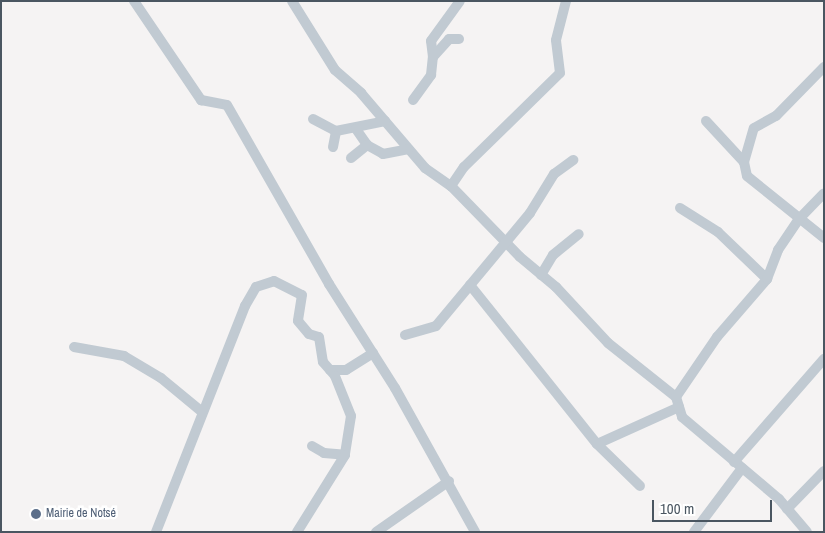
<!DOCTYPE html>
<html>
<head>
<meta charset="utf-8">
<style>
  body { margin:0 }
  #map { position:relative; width:825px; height:533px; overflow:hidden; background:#f5f3f3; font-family:"Archivo Narrow",sans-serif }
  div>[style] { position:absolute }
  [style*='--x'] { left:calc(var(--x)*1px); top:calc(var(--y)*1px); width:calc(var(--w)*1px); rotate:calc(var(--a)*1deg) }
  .minor>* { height:10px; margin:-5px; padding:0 5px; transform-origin:5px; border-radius:5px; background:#c1cad2 }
  .dots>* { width:14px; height:14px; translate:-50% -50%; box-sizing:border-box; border:2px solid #fff; border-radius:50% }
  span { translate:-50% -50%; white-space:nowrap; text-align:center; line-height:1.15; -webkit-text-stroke:5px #fff; paint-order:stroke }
  .service-label { font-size:12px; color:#4e5e75 }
  .left { translate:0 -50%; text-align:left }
  .frame { position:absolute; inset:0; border:2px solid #4a5661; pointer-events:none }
  .scale { position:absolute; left:652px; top:500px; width:120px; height:22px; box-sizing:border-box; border:2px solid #4a5661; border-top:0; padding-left:6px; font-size:15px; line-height:18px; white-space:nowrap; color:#4a5661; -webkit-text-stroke:4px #fff; paint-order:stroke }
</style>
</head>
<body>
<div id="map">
  <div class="minor">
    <i style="--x:134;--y:1;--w:120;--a:55.9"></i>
    <i style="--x:201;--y:100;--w:26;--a:11"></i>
    <i style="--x:227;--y:105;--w:206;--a:60.3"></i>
    <i style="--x:329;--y:284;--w:123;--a:57.6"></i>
    <i style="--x:395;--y:388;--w:165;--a:60.9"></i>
    <i style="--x:292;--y:1;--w:81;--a:58.1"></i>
    <i style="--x:335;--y:70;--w:35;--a:41"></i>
    <i style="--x:361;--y:93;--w:99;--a:49.5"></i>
    <i style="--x:425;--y:168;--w:32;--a:35"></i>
    <i style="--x:451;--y:186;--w:99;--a:45.8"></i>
    <i style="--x:520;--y:257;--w:47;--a:39.8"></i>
    <i style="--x:556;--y:287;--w:76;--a:47.1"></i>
    <i style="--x:608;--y:343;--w:87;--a:38.5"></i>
    <i style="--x:676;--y:397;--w:21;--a:73"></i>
    <i style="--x:682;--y:417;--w:127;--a:40.2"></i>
    <i style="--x:779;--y:499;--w:43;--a:49.7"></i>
    <i style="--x:433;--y:57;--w:16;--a:-97"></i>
    <i style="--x:431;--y:41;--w:49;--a:-54.1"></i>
    <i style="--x:413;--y:100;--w:31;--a:-54"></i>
    <i style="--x:431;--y:75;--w:18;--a:-84"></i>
    <i style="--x:433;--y:57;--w:24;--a:-48"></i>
    <i style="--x:449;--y:39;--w:10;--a:0"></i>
    <i style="--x:313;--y:119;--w:26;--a:28"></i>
    <i style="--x:336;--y:131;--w:50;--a:-11.5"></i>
    <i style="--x:706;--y:121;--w:56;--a:47.2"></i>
    <i style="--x:744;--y:162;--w:14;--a:78"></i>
    <i style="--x:747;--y:176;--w:99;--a:38.8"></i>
    <i style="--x:356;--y:129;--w:19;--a:55"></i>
    <i style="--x:367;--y:145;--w:18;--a:29"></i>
    <i style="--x:383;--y:154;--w:26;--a:-11"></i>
    <i style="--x:333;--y:147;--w:16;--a:-79"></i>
    <i style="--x:351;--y:158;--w:21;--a:-39"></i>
    <i style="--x:744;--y:162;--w:35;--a:-74"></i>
    <i style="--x:754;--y:128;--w:25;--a:-29"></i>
    <i style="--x:776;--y:116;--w:69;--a:-45.6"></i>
    <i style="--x:451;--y:186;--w:23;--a:-56"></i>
    <i style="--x:464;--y:167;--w:134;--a:-44.4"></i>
    <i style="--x:560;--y:73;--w:33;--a:-97"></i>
    <i style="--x:556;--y:40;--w:40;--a:-75.6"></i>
    <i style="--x:680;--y:208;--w:45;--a:32.3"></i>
    <i style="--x:718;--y:232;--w:68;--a:43.8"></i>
    <i style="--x:541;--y:275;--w:23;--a:-59"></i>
    <i style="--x:553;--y:255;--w:33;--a:-39"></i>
    <i style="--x:470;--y:285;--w:203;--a:51.4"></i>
    <i style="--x:597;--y:444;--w:90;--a:-24.3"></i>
    <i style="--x:405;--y:335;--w:32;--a:-16"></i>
    <i style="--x:436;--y:326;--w:147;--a:-50.2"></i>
    <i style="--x:530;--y:213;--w:46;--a:-58.4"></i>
    <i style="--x:554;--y:174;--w:24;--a:-36"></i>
    <i style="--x:74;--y:347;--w:51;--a:10.2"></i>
    <i style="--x:124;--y:356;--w:43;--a:30.7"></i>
    <i style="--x:161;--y:378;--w:52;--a:39.5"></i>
    <i style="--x:330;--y:370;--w:16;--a:0"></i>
    <i style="--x:346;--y:370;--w:32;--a:-32"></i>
    <i style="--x:676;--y:397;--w:73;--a:-55.7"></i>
    <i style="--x:717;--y:337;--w:77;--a:-49.2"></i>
    <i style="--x:767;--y:279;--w:31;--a:-69"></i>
    <i style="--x:778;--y:250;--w:36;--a:-56"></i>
    <i style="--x:798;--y:220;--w:37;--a:-46"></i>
    <i style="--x:597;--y:444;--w:60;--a:44.3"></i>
    <i style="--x:312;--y:446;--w:14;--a:30"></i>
    <i style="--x:324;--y:453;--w:21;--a:5"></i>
    <i style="--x:734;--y:462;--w:137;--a:-48.9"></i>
    <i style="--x:787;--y:509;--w:53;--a:-45.8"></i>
    <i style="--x:156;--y:532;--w:243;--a:-68.5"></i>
    <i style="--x:245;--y:306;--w:22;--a:-60"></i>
    <i style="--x:256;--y:287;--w:19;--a:-18"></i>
    <i style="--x:274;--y:281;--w:31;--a:27"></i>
    <i style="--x:302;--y:295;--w:26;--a:99"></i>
    <i style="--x:298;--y:321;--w:17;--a:50"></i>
    <i style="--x:309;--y:334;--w:10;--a:17"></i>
    <i style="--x:319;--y:337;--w:25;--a:81"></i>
    <i style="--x:323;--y:362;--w:18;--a:49"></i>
    <i style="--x:335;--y:376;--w:43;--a:68.2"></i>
    <i style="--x:351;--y:416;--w:39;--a:99"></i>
    <i style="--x:345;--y:455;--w:91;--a:121.9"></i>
    <i style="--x:376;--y:532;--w:89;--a:-34.9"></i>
    <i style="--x:694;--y:532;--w:80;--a:-53.1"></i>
  </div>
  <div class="dots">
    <i style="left:36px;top:514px;background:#5c6f8a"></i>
  </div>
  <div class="service-label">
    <span class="left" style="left:46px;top:514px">Mairie de Notsé</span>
  </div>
  <div class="frame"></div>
  <div class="scale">100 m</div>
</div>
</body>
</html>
